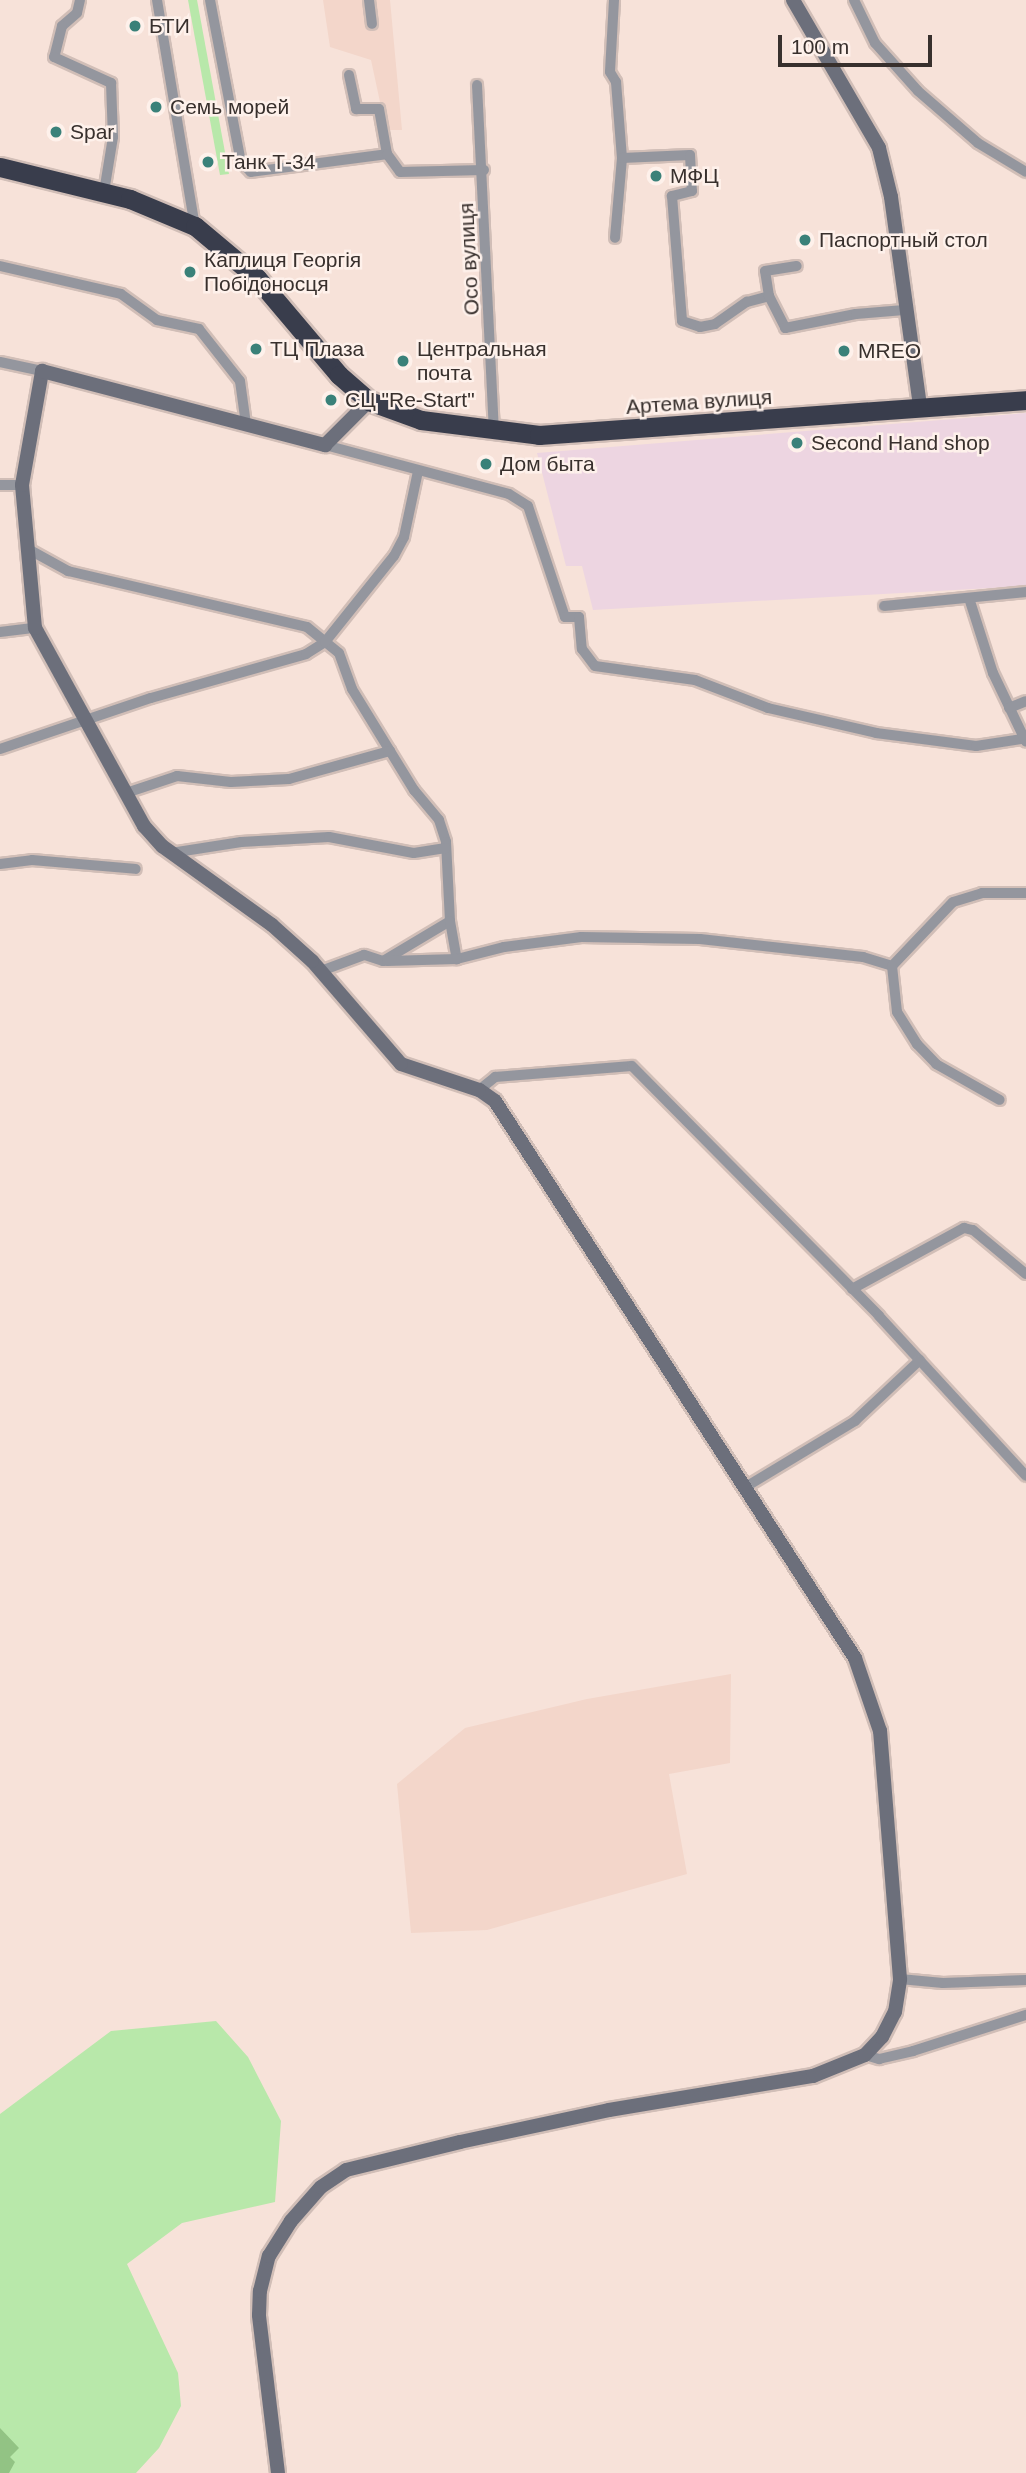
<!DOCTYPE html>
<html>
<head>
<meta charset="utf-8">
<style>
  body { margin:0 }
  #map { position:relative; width:1026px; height:2473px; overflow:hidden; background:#f7e2d9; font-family:Helvetica,sans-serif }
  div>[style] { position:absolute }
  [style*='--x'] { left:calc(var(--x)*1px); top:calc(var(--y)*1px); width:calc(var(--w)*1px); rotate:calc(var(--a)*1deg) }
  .commercial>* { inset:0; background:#edd5e1 }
  .built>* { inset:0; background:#f3d6ca }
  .green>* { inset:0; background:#b8e8aa }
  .forest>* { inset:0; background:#92c384 }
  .roads { filter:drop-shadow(2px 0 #d1beb7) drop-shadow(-2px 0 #d1beb7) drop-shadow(0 2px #d1beb7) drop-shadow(0 -2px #d1beb7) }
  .street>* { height:10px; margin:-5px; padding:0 5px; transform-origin:5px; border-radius:5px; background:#94969e }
  .secondary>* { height:14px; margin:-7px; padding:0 7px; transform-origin:7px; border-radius:7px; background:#6c6f7b }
  .highway>* { height:19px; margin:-9.5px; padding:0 9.5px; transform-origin:9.5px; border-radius:9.5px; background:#393d4c }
  .dots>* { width:19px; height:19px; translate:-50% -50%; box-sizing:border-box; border:4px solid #fef1eb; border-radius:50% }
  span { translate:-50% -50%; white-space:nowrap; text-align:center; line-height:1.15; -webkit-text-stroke:5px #fef1eb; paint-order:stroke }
  .poi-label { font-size:21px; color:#38302d }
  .left { translate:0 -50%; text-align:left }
  .street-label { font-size:21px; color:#38302d }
  .scale { position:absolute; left:778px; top:35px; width:154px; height:32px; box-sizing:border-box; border:4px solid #38302d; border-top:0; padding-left:9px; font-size:21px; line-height:24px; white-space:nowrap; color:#38302d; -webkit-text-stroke:5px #fef1eb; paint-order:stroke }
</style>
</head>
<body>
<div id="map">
  <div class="commercial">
    <i style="clip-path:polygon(1026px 413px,1026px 586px,593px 610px,582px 566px,566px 566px,537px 453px)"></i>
  </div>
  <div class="built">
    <i style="clip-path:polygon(323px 0,390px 0,402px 130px,386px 130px,371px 60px,330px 47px)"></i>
    <i style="clip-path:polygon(731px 1674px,730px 1763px,669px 1774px,687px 1874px,487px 1930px,411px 1933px,397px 1784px,465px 1728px,587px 1699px)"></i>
  </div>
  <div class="green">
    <i style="clip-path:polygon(188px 0,197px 0,229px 174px,220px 175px)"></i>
    <i style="clip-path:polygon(216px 2021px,248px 2057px,281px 2121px,275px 2202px,182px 2223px,127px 2264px,178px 2373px,181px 2406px,159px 2448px,136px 2473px,0 2473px,0 2114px,111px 2031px)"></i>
  </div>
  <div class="forest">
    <i style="clip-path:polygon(0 2428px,19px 2448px,10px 2457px,15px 2462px,9px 2473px,0 2473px)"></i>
  </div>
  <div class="roads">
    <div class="street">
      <i style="--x:80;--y:0;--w:13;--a:103"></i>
      <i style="--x:77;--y:13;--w:20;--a:139"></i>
      <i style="--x:62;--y:26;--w:32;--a:104"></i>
      <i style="--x:54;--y:57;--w:63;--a:24.5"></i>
      <i style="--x:111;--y:83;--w:54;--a:87.9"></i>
      <i style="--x:113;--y:137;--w:56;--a:99.3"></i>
      <i style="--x:157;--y:0;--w:229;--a:80.5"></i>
      <i style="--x:210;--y:0;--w:165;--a:79.2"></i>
      <i style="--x:241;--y:162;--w:14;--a:45"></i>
      <i style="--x:251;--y:172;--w:137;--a:-7.5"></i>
      <i style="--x:369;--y:0;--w:24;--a:83"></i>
      <i style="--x:614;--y:0;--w:72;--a:93.2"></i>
      <i style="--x:610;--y:72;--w:12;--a:59"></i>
      <i style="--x:616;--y:82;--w:76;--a:85.5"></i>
      <i style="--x:622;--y:158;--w:80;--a:95"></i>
      <i style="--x:854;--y:0;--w:48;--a:64"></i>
      <i style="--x:875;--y:43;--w:64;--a:48.1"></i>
      <i style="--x:918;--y:91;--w:79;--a:40.9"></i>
      <i style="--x:978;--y:143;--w:56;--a:31.1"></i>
      <i style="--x:349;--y:75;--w:35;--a:78"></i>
      <i style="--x:356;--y:109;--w:23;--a:0"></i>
      <i style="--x:379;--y:109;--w:46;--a:79.9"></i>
      <i style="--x:387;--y:154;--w:22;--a:54"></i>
      <i style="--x:400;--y:172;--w:84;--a:-1.4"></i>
      <i style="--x:477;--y:85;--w:347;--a:87.2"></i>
      <i style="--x:622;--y:158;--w:68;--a:-2.5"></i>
      <i style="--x:690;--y:155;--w:36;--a:87"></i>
      <i style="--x:692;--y:191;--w:21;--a:166"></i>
      <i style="--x:672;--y:196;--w:125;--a:85.4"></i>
      <i style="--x:682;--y:321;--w:19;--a:18"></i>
      <i style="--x:700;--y:327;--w:15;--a:-11"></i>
      <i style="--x:715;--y:324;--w:39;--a:-35"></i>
      <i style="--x:747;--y:302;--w:23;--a:-15"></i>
      <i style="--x:769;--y:296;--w:25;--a:-99"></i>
      <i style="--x:765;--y:271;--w:32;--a:-9"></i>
      <i style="--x:0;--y:266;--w:124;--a:13"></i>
      <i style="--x:121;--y:294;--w:44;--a:35.8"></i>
      <i style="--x:157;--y:320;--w:43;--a:12.1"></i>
      <i style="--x:199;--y:329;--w:66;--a:51.7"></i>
      <i style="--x:240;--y:381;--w:43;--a:82.1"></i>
      <i style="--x:769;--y:296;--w:36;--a:63"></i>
      <i style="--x:785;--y:328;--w:72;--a:-11.2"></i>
      <i style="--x:856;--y:314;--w:48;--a:-4.8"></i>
      <i style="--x:0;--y:362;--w:43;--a:12.1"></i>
      <i style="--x:325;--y:445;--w:190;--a:14.9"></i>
      <i style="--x:509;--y:494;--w:22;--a:32"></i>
      <i style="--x:528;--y:506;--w:117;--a:71.6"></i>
      <i style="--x:565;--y:617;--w:14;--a:0"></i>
      <i style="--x:579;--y:617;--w:32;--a:85"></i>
      <i style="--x:582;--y:649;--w:21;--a:53"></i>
      <i style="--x:595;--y:666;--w:101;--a:8"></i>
      <i style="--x:695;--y:680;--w:78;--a:21"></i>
      <i style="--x:768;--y:708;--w:111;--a:13"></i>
      <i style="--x:876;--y:733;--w:101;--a:7.4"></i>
      <i style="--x:976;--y:746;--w:47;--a:-8.7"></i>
      <i style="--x:0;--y:485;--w:22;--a:0"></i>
      <i style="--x:28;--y:549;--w:46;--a:28.8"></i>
      <i style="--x:68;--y:571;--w:245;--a:13.2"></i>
      <i style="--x:307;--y:627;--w:41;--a:39.1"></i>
      <i style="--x:339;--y:653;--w:38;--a:70"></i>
      <i style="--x:352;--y:689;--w:119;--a:58.5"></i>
      <i style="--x:414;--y:790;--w:39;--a:50"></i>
      <i style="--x:439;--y:820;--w:23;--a:72"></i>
      <i style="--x:446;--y:842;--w:79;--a:87.1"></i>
      <i style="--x:450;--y:921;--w:78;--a:149.2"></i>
      <i style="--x:383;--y:961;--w:20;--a:-162"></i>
      <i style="--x:364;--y:955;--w:46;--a:159.6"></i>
      <i style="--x:969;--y:598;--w:79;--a:72.3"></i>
      <i style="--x:993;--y:673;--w:76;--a:64.4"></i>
      <i style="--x:884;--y:606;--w:143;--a:-5.6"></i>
      <i style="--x:0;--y:632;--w:35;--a:-7"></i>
      <i style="--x:1009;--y:708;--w:18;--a:-22"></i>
      <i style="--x:0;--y:749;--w:159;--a:-18.7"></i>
      <i style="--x:151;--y:698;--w:161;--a:-15.8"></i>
      <i style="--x:306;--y:654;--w:22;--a:-32"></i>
      <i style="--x:325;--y:642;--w:110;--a:-51.3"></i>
      <i style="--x:394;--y:556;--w:21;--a:-62"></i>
      <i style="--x:404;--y:537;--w:67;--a:-78"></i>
      <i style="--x:126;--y:793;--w:54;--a:-18.4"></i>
      <i style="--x:177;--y:776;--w:54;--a:6.3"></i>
      <i style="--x:231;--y:782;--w:58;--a:-3"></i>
      <i style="--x:289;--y:779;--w:105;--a:-15.5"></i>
      <i style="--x:171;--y:853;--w:71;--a:-8.9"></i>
      <i style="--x:241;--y:842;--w:88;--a:-3.3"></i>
      <i style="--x:329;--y:837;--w:86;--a:10.7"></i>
      <i style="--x:414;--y:853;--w:32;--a:-9"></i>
      <i style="--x:0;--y:864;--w:32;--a:-7"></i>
      <i style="--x:32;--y:860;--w:104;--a:4.9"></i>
      <i style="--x:450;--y:921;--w:39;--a:80"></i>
      <i style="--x:457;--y:959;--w:49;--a:-14.3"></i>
      <i style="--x:504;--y:947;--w:78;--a:-7.4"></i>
      <i style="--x:581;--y:937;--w:119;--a:1"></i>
      <i style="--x:700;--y:939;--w:164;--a:6.3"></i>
      <i style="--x:863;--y:957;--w:30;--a:17"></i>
      <i style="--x:892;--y:966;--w:88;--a:-46.4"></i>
      <i style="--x:953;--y:902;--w:30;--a:-17"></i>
      <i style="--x:982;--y:893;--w:44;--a:0"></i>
      <i style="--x:387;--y:961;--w:70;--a:-1.6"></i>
      <i style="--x:892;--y:966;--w:46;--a:83.8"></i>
      <i style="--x:897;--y:1012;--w:38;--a:58"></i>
      <i style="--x:917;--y:1044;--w:28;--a:46"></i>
      <i style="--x:936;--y:1064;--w:73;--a:29.4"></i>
      <i style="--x:479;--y:1090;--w:21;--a:-39"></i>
      <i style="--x:495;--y:1077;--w:137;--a:-4.6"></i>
      <i style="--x:632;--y:1066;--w:351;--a:45.3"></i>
      <i style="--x:879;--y:1316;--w:217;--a:47.4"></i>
      <i style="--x:852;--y:1289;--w:128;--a:-28.6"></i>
      <i style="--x:964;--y:1228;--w:9;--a:13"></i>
      <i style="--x:973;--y:1230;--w:69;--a:39.7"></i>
      <i style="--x:744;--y:1488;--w:130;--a:-31.1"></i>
      <i style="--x:855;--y:1421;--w:89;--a:-43.2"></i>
      <i style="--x:900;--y:1979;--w:43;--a:5.3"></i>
      <i style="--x:943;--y:1983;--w:83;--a:-2.1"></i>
      <i style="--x:865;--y:2055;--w:15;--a:16"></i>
      <i style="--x:879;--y:2059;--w:35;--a:-13"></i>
      <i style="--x:913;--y:2051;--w:119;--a:-17.7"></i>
    </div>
    <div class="secondary">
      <i style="--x:793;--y:0;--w:171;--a:59.8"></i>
      <i style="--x:879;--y:148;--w:50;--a:76.2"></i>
      <i style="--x:891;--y:197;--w:211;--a:82.1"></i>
      <i style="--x:278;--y:2473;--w:159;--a:-96.9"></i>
      <i style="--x:259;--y:2315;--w:24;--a:-88"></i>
      <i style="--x:260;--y:2291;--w:36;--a:-76"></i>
      <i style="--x:269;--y:2256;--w:41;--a:-57.8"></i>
      <i style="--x:291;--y:2221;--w:45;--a:-48.6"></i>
      <i style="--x:321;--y:2187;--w:30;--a:-34"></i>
      <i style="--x:346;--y:2170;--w:117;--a:-13.8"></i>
      <i style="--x:460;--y:2142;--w:152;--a:-12.1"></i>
      <i style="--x:609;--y:2110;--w:207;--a:-9.5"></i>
      <i style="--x:813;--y:2076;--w:56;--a:-22"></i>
      <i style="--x:865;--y:2055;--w:25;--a:-47"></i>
      <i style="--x:882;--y:2037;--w:28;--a:-63"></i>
      <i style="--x:895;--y:2012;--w:33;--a:-81"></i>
      <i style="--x:900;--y:1979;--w:249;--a:-94.6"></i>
      <i style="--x:880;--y:1731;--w:77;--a:-108.9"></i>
      <i style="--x:855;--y:1658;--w:663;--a:-122.88"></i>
      <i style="--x:495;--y:1101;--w:19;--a:-145"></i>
      <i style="--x:479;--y:1090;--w:82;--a:-161.6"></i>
      <i style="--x:401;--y:1064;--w:136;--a:-130.8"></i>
      <i style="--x:312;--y:961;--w:54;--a:-138"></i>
      <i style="--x:272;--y:925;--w:135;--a:-144.3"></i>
      <i style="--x:162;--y:846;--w:27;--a:-132"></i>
      <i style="--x:144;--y:826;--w:226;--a:-118.8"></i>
      <i style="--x:35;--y:628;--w:144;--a:-95.2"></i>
      <i style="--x:22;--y:485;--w:116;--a:-80"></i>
      <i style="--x:42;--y:371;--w:293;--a:14.7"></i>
      <i style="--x:325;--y:445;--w:62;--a:-45"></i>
    </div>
    <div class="highway">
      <i style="--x:0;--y:167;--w:134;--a:13.8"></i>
      <i style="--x:130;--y:199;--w:70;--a:22.6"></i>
      <i style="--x:195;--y:226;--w:81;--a:40"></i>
      <i style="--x:257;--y:278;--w:127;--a:49.8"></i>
      <i style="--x:339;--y:375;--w:40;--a:41"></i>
      <i style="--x:369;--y:401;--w:55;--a:20.1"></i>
      <i style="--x:421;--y:420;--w:119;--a:7.2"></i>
      <i style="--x:539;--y:435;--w:488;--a:-4.1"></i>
    </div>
  </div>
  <div class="dots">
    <i style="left:135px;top:26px;background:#3a8179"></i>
    <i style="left:156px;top:107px;background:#3a8179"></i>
    <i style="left:56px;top:132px;background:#3a8179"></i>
    <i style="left:208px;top:162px;background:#3a8179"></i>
    <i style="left:656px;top:176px;background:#3a8179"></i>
    <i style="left:805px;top:240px;background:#3a8179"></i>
    <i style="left:190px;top:272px;background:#3a8179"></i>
    <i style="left:256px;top:349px;background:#3a8179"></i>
    <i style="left:844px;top:351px;background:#3a8179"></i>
    <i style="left:403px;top:361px;background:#3a8179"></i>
    <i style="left:331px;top:400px;background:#3a8179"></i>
    <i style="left:797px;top:443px;background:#3a8179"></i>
    <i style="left:486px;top:464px;background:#3a8179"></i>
  </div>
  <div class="poi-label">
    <span class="left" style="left:149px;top:26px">БТИ</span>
    <span class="left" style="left:170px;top:107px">Семь морей</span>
    <span class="left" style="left:70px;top:132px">Spar</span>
    <span class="left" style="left:222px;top:162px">Танк Т-34</span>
    <span class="left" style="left:670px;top:176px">МФЦ</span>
    <span class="left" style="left:819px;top:240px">Паспортный стол</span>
    <span class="left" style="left:204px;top:272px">Каплиця Георгія<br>Побідоносця</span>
    <span class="left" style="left:270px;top:349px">ТЦ Плаза</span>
    <span class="left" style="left:417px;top:361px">Центральная<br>почта</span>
    <span class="left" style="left:858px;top:351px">MREO</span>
    <span class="left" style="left:345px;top:400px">СЦ "Re-Start"</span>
    <span class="left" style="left:811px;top:443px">Second Hand shop</span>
    <span class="left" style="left:500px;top:464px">Дом быта</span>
  </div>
  <div class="street-label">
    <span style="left:469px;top:259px;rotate:-93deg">Осо вулиця</span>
    <span style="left:699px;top:402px;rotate:-4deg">Артема вулиця</span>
  </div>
  <div class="scale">100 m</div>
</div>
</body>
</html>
